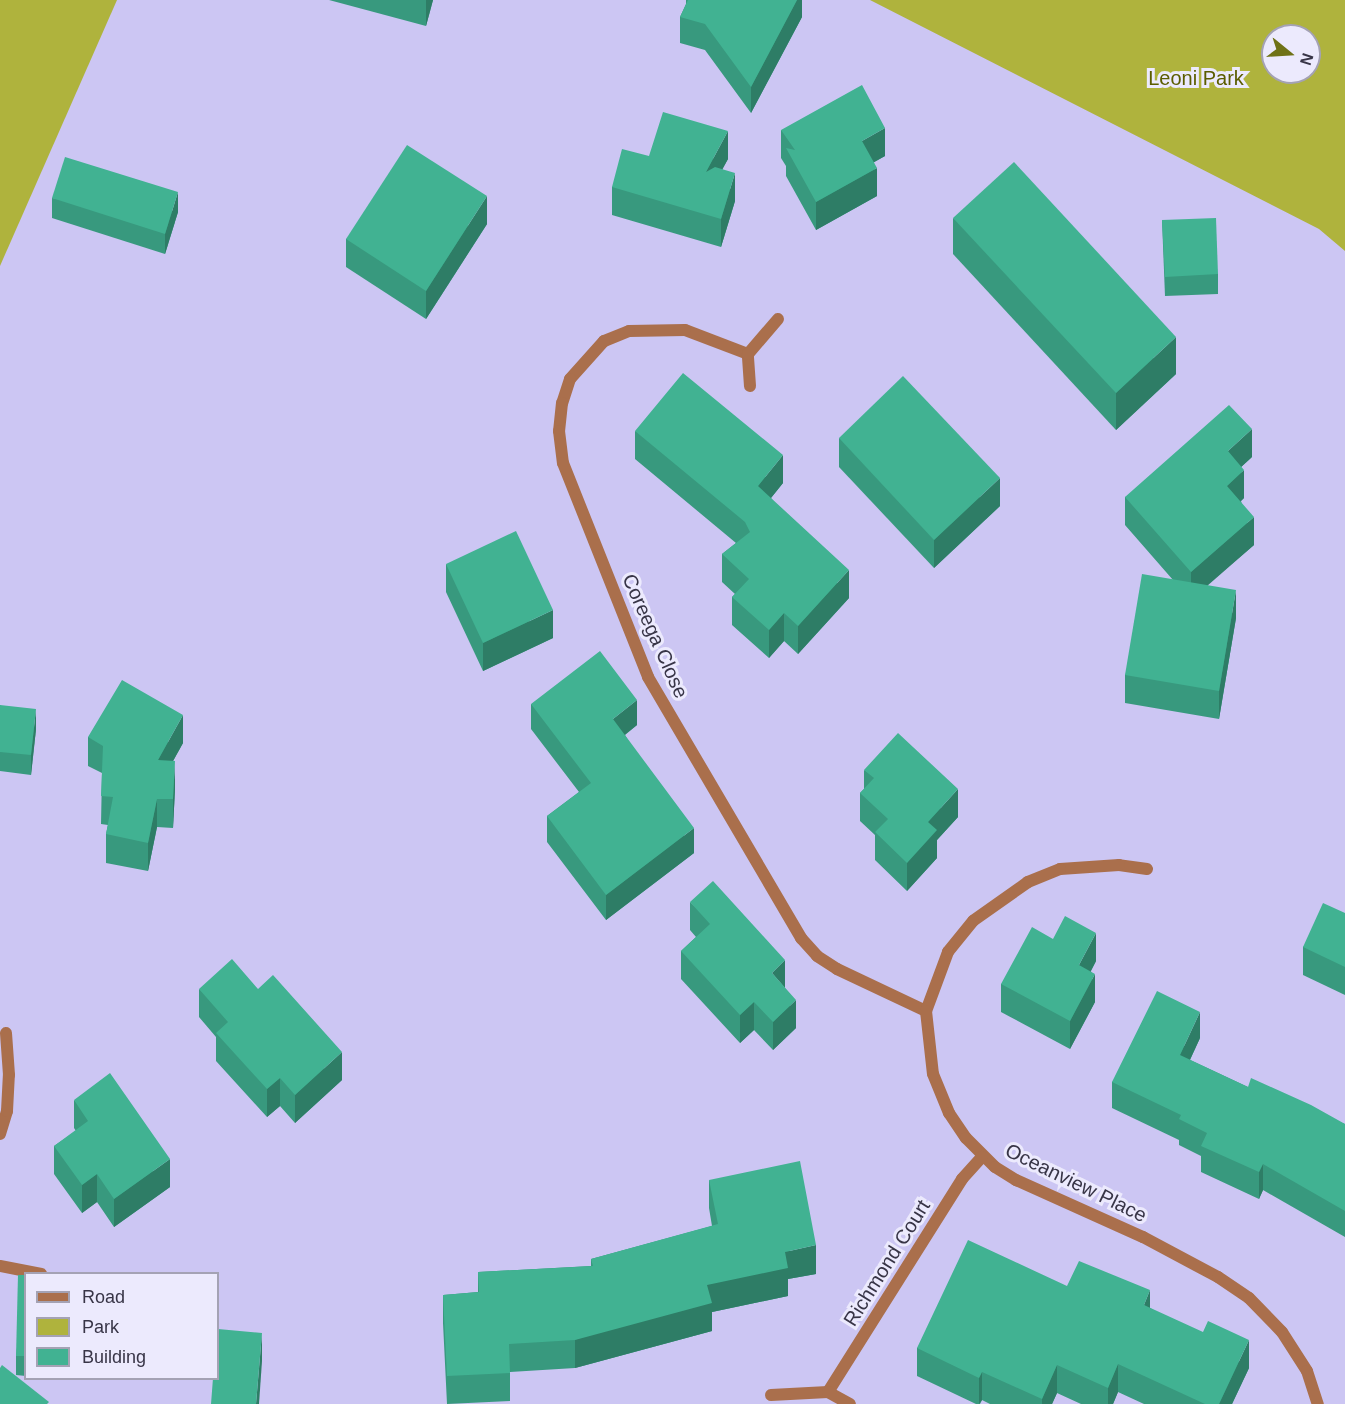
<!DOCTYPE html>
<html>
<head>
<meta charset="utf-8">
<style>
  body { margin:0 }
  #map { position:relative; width:1345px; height:1404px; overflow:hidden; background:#ccc6f3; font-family:Arial,sans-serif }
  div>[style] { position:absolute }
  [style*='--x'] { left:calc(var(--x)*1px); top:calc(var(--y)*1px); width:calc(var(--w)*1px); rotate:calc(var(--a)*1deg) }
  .green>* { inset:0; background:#afb33d }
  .street>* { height:12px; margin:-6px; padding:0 6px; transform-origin:6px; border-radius:6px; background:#aa6f4c }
  .wall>* { inset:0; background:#38997e }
  .shaded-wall>* { inset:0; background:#2e7d66 }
  .building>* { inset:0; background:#41b292 }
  span { translate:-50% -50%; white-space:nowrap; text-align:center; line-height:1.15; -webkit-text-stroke:6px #eceafd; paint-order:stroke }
  .park-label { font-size:20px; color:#5b5d00 }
  .street-label { font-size:20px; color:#383547 }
  .legend { position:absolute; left:24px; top:1272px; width:195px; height:108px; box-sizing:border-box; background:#eceafd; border:2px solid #a4a2b4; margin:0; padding:8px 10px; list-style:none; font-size:18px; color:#383547 }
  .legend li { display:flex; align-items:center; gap:12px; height:30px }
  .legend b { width:30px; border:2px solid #a4a2b4 }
  .north { position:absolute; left:1261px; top:24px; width:60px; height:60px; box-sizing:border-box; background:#eceafd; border:2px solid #a4a2b4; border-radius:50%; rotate:108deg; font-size:16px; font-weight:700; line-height:24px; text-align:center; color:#383547 }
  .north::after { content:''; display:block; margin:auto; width:21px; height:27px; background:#6f7217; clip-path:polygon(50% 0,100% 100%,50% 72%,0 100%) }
</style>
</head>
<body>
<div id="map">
  <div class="green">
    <i style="clip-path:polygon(0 0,117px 0,0 266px)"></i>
    <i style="clip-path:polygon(evenodd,870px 0,1345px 0,1345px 251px,1319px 229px,870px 0,1273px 36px,1309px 36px,1309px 72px,1273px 72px,1273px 36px)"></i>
  </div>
  <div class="street">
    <i style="--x:748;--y:354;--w:67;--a:-159.1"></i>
    <i style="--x:685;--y:330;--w:56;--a:179"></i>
    <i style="--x:629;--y:331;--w:27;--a:158"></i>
    <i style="--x:604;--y:341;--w:51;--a:131.8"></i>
    <i style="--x:570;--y:379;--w:25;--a:108"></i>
    <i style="--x:562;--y:403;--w:28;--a:96"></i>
    <i style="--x:559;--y:431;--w:32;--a:83"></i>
    <i style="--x:563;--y:463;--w:230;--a:68.3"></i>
    <i style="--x:648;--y:677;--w:303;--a:59.6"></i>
    <i style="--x:801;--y:938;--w:24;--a:48"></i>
    <i style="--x:817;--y:956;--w:24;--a:33"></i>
    <i style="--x:837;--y:969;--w:98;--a:25.3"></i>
    <i style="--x:750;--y:386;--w:32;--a:-94"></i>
    <i style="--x:748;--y:354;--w:46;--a:-49.4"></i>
    <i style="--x:1147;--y:869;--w:28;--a:-172"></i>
    <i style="--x:1119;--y:865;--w:59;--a:176.1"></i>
    <i style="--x:1060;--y:869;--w:35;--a:158"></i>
    <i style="--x:1028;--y:882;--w:67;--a:144.7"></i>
    <i style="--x:973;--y:921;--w:40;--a:129"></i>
    <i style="--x:948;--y:952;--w:63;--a:110.4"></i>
    <i style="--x:926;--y:1011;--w:63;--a:83.7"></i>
    <i style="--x:933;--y:1074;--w:42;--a:67.7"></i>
    <i style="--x:949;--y:1113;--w:30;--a:56"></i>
    <i style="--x:966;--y:1138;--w:41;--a:45"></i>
    <i style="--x:995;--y:1167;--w:25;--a:32"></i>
    <i style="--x:1016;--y:1180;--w:139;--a:24.2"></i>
    <i style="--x:1143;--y:1237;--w:85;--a:28.1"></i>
    <i style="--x:1218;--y:1277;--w:37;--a:34"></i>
    <i style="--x:1249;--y:1298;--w:47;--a:45.9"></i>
    <i style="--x:1282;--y:1332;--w:46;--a:57.3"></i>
    <i style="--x:1307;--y:1371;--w:35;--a:72"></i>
    <i style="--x:0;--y:1134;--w:24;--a:-73"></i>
    <i style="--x:7;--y:1111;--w:36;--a:-87"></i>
    <i style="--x:9;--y:1075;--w:42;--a:-94.1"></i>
    <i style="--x:0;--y:1266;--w:42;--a:11"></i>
    <i style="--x:828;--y:1392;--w:252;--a:-57.8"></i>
    <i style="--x:962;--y:1179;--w:30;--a:-48"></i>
    <i style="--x:771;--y:1395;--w:57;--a:-3"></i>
    <i style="--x:828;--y:1392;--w:25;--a:29"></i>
  </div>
  <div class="wall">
    <i style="clip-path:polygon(329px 0,433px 0,426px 26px)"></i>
    <i style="clip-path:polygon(686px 0,802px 0,802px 17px,751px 113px,705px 50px,680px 43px,680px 17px,686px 4px)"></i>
    <i style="clip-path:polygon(781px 130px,885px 156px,874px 162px,877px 196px,816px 230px,786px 176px,786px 166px,781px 158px)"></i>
    <i style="clip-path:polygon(649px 156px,728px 159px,722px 169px,735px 201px,721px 247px,612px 215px,612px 187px)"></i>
    <i style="clip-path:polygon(52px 198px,178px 212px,165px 254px,52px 218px)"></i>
    <i style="clip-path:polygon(953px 218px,1176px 374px,1116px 430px,953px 254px)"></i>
    <i style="clip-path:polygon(1162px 220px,1218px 274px,1218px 294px,1165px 296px)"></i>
    <i style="clip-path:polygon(487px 224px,426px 319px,346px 267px,346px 239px)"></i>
    <i style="clip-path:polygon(635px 431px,783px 483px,771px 498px,849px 598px,798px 654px,784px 641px,769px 658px,732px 625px,732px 597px,735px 594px,722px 582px,722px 554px,736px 543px,635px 459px)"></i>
    <i style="clip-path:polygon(839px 438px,1000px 506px,934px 568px,839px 467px)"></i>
    <i style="clip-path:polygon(1252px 457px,1241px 467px,1244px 498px,1241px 501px,1254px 545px,1207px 585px,1236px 618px,1219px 719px,1125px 703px,1125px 675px,1173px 580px,1125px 525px,1125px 497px)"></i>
    <i style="clip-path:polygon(446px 564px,553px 638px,483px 671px,446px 592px)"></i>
    <i style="clip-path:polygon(531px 704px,637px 725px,625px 735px,694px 853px,606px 920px,547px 842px,547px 816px,579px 792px,531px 729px)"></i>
    <i style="clip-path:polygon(0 705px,36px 729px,31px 775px,0 771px)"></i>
    <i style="clip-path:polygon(88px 737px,183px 743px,173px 761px,175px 789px,173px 828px,157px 827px,148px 871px,106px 863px,106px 834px,108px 825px,101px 824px,102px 773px,88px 766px)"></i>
    <i style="clip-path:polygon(864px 770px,958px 817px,937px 840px,937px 858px,907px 891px,875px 860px,875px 835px,860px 821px,860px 793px,864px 789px)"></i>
    <i style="clip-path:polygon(690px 902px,785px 988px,796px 1028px,773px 1050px,754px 1030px,740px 1043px,681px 979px,681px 951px,696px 937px,690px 930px)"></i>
    <i style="clip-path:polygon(1345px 913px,1345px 995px,1303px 975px,1303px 947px)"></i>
    <i style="clip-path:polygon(1096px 961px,1091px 971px,1095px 1002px,1070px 1049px,1001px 1012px,1001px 984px)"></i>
    <i style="clip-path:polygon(199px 989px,342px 1080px,295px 1123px,280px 1106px,267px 1117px,216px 1061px,216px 1037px,199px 1017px)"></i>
    <i style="clip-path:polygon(1200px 1038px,1190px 1060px,1248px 1087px,1345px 1124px,1345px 1237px,1263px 1190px,1259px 1199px,1201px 1172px,1201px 1156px,1179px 1145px,1179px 1140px,1112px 1108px,1112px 1082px)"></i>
    <i style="clip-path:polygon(74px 1100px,170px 1187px,114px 1227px,97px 1202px,82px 1213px,54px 1174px,54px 1146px,76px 1131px,74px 1128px)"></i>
    <i style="clip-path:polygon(709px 1180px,816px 1274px,788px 1279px,788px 1296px,712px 1312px,712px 1331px,575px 1368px,510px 1372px,510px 1401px,447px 1404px,443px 1323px,443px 1295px,478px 1292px,478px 1272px,591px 1266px,591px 1259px,712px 1226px,709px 1208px)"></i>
    <i style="clip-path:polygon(26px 1275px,26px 1376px,16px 1375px,16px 1356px)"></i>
    <i style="clip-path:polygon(1067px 1286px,1150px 1308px,1249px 1368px,1232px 1404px,1144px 1404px,1118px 1392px,1113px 1404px,1081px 1404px,1057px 1393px,1052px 1404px,990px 1404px,982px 1400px,980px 1404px,976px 1404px,917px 1376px,917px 1348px)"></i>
  </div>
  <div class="shaded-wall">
    <i style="clip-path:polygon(426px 0,433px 0,426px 26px)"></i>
    <i style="clip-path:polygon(797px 0,802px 0,802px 17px,751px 113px,751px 87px)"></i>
    <i style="clip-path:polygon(885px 128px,885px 156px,862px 169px,862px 141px)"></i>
    <i style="clip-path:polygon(728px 131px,728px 159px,706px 200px,706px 172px)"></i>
    <i style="clip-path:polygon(877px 168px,877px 196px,816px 230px,816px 202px)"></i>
    <i style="clip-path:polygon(735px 173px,735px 201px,721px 247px,721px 219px)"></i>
    <i style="clip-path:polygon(178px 192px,178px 212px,165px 254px,165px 234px)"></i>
    <i style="clip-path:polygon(487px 196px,487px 224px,426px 319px,426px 291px)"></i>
    <i style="clip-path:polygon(1176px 337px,1176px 374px,1116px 430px,1116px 393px)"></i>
    <i style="clip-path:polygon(1252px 429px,1252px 457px,1228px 479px,1228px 451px)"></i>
    <i style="clip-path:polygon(783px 455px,783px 483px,758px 514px,758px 486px)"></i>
    <i style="clip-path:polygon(1244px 470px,1244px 498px,1227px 514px,1227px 486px)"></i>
    <i style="clip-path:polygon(1000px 478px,1000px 506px,934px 568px,934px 540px)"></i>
    <i style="clip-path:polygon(1254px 517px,1254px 545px,1191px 600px,1191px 572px)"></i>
    <i style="clip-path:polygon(849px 570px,849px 598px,798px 654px,798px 626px)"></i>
    <i style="clip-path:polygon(1236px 590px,1236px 618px,1219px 719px,1219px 691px)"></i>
    <i style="clip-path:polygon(553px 610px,553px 638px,483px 671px,483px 643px)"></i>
    <i style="clip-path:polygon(784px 613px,784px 641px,769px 658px,769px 630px)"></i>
    <i style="clip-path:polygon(637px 700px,637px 725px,613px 744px,613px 719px)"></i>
    <i style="clip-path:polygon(36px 709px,36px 729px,31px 775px,31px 755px)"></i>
    <i style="clip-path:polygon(183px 715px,183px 743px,158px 788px,158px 760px)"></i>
    <i style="clip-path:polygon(175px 761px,175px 789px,173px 828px,173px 799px)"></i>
    <i style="clip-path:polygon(958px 789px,958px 817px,937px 840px,937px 858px,907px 891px,907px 863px,928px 822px)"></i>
    <i style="clip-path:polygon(157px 799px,157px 827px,148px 871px,148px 843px)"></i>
    <i style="clip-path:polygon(694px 828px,694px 853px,606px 920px,606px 895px)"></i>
    <i style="clip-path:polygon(1096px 933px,1096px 961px,1079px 993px,1079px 965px)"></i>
    <i style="clip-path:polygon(785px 960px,785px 988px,772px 973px)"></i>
    <i style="clip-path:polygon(1095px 974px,1095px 1002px,1070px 1049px,1070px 1021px)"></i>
    <i style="clip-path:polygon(796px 1000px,796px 1028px,773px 1050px,773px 1022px)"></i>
    <i style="clip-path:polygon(754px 1002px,754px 1030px,740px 1043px,740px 1015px)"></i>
    <i style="clip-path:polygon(1200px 1012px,1200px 1038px,1180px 1081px,1180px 1055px)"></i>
    <i style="clip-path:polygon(342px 1052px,342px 1080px,295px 1123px,295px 1095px)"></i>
    <i style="clip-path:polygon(280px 1078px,280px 1106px,267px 1117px,267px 1089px)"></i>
    <i style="clip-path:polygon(170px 1159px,170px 1187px,114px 1227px,114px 1199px)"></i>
    <i style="clip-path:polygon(1263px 1164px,1263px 1190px,1259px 1199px,1259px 1172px)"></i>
    <i style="clip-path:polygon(97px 1174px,97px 1202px,82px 1213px,82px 1185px)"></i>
    <i style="clip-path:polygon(816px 1245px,816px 1274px,788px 1279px,788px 1296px,712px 1312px,712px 1331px,575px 1368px,575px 1340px,785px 1252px)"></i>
    <i style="clip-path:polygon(1150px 1290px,1150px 1318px,1144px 1305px)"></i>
    <i style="clip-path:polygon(262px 1333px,262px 1361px,259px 1404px,256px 1404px)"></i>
    <i style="clip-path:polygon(1249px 1340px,1249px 1368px,1232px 1404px,1219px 1404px)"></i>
    <i style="clip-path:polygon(1118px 1364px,1118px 1392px,1113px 1404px,1108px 1404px,1108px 1388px)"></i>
    <i style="clip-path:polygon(1057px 1365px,1057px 1393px,1052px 1404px,1042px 1404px,1042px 1399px)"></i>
    <i style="clip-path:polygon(982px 1372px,982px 1400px,979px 1404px,979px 1378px)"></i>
  </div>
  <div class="building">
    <i style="clip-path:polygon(688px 0,797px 0,751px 87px,705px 24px,680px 17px)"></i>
    <i style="clip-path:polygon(862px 85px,885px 128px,862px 141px,877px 168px,816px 202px,786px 148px,795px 150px,781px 130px)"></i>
    <i style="clip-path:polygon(663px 112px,728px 131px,706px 172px,715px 167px,735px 173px,721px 219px,612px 187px,622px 149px,649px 156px)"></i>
    <i style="clip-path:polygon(407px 145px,487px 196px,426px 291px,346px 239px)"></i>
    <i style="clip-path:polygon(65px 157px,178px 192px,165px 234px,52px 198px)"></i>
    <i style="clip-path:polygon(1014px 162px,1176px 337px,1116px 393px,953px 218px)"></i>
    <i style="clip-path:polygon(1216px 218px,1218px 274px,1165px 277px,1162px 220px)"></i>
    <i style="clip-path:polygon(683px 373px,783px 455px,758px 486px,849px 570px,798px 626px,784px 613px,769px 630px,732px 597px,749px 579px,722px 554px,750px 532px,745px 522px,635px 431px)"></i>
    <i style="clip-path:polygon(903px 376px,1000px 478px,934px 540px,839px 438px)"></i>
    <i style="clip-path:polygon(1229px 405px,1252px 429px,1228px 451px,1244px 470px,1227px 486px,1254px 517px,1191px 572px,1125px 497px)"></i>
    <i style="clip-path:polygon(516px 531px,553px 610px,483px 643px,446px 564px)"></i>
    <i style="clip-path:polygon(1142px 574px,1236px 590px,1219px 691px,1125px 675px)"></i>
    <i style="clip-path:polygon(600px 651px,637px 700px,613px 719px,694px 828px,606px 895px,547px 816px,591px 783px,531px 704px)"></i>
    <i style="clip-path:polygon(122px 680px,183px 715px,158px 760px,175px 761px,173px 799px,157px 799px,148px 843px,106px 834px,113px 797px,101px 796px,103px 746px,88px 737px)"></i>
    <i style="clip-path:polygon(0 705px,36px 709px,31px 755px,0 752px)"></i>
    <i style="clip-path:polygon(898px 733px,958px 789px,928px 822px,937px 830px,907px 863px,875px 832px,888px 819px,860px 793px,874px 778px,864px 770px)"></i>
    <i style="clip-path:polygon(713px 881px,785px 960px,772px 973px,796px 1000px,773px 1022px,754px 1002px,740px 1015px,681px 951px,710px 924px,690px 902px)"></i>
    <i style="clip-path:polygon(1323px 903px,1345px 913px,1345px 967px,1303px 947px)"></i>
    <i style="clip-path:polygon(1065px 916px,1096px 933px,1079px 965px,1095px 974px,1070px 1021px,1001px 984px,1032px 927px,1053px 939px)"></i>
    <i style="clip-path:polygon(232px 959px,258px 989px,273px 975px,342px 1052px,295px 1095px,280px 1078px,267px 1089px,216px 1033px,228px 1022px,199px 989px)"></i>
    <i style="clip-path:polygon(1157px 991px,1200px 1012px,1180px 1055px,1248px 1087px,1251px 1078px,1311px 1105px,1345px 1124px,1345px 1211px,1263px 1164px,1259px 1172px,1201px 1146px,1207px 1133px,1179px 1119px,1181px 1115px,1112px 1082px)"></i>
    <i style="clip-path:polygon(110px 1073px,170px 1159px,114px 1199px,97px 1174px,82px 1185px,54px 1146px,88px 1121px,74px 1100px)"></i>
    <i style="clip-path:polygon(800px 1161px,816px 1245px,785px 1252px,788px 1268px,707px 1285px,712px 1303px,575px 1340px,509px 1344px,510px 1373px,447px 1376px,443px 1295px,479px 1292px,478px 1272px,593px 1266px,591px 1259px,718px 1224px,709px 1180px)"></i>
    <i style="clip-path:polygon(968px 1240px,1067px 1286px,1079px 1261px,1150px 1290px,1144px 1305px,1203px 1332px,1208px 1321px,1249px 1340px,1219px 1404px,1205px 1404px,1118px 1364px,1108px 1388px,1057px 1365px,1042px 1399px,982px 1372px,979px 1378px,917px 1348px)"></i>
    <i style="clip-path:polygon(18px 1275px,26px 1275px,26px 1356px,16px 1356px)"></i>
    <i style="clip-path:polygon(218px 1329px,262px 1333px,256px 1404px,211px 1404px,213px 1378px,218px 1378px)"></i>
    <i style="clip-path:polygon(2px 1365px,49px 1402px,47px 1404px,0 1404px,0 1368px)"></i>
  </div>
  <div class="park-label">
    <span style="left:1196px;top:78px">Leoni Park</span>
  </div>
  <div class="street-label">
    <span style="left:655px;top:636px;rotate:66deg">Coreega Close</span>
    <span style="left:1076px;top:1183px;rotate:26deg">Oceanview Place</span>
    <span style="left:887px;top:1263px;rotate:-58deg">Richmond Court</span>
  </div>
  <ul class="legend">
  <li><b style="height:8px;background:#aa6f4c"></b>Road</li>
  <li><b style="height:16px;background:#afb33d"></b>Park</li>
  <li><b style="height:16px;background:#41b292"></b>Building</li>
  </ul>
  <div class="north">N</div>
</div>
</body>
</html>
